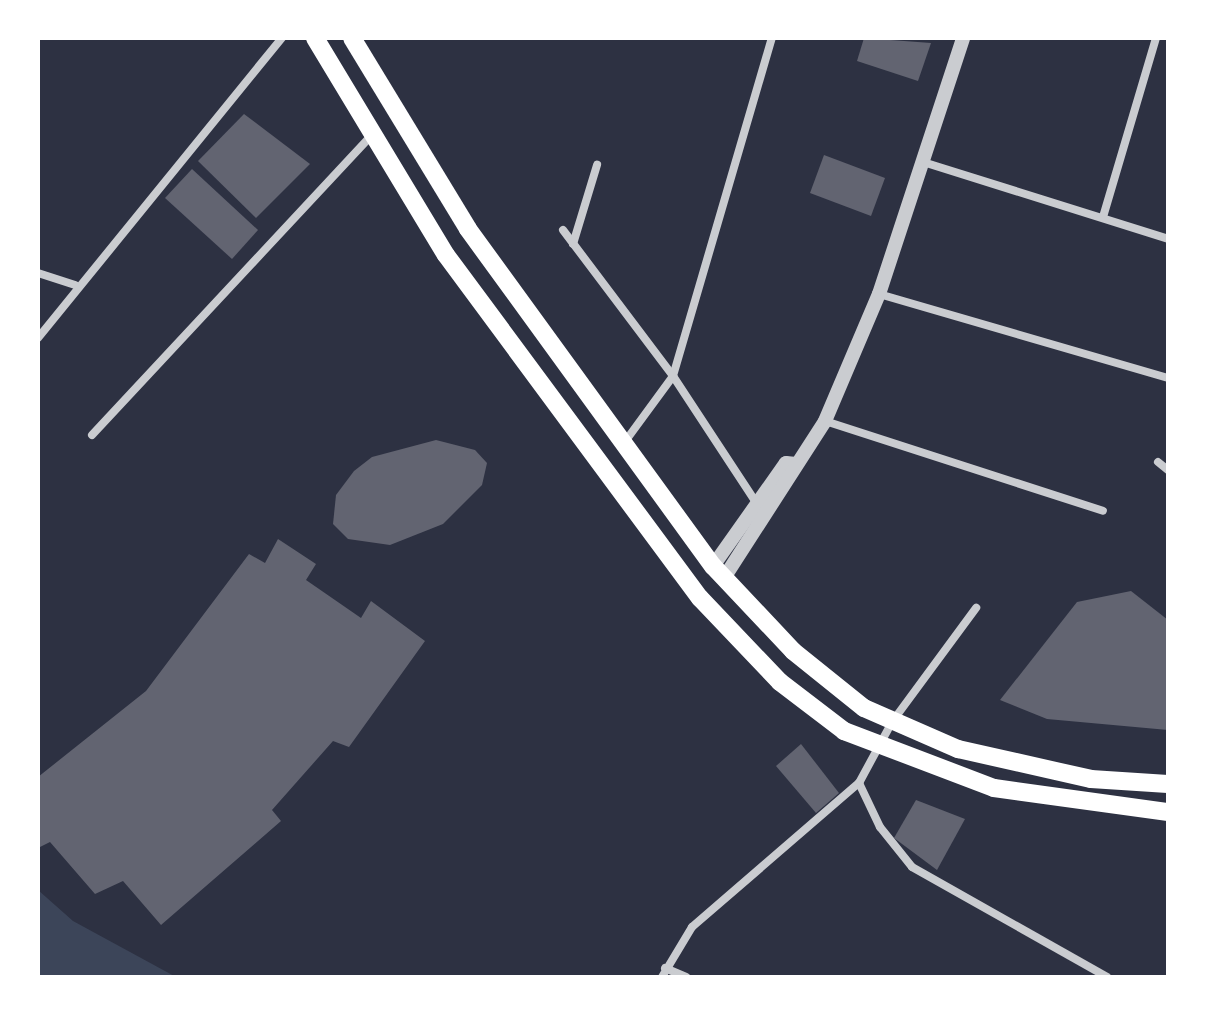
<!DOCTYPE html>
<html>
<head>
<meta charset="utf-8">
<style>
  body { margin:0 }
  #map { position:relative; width:1206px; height:1015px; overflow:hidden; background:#2d3142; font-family:Jost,sans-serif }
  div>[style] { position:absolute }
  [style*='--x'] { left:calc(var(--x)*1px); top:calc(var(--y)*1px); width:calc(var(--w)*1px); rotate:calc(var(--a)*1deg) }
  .green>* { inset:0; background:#3c4559 }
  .building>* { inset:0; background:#626471 }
  .minor>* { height:8px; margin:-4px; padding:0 4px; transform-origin:4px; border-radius:4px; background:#caccd0 }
  .tertiary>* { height:14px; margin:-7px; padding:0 7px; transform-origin:7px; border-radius:7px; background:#caccd0 }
  .primary>* { height:18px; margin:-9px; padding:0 9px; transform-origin:9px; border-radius:9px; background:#fff }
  span { translate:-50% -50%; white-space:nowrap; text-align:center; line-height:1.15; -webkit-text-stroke:8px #fff; paint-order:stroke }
  .frame { position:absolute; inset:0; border:40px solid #fff; pointer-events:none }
</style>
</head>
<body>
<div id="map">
  <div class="green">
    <i style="clip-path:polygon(38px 890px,73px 921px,176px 977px,38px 977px)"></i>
  </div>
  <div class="building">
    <i style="clip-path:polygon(864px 38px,931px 43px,918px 81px,857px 61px)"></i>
    <i style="clip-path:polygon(244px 114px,310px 164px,256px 218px,198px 161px)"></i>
    <i style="clip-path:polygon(824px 155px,885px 178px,871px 216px,810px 193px)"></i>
    <i style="clip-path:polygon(192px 169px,258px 230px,232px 259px,165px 198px)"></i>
    <i style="clip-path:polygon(436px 440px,475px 450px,487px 463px,482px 485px,443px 524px,390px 545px,348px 539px,333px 524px,336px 495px,354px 471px,372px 457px)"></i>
    <i style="clip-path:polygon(278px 539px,316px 564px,306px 580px,361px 618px,371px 601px,425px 641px,349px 747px,333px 741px,272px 810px,281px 821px,161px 925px,123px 881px,95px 894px,50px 842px,38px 848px,38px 777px,146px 691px,249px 554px,265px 563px)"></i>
    <i style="clip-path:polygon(1131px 591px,1168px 620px,1168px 730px,1047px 719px,1000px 700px,1077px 602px)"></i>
    <i style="clip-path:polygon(801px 744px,839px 793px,816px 813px,776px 766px)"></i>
    <i style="clip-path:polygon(916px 800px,965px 819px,937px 870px,894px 838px)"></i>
  </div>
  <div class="minor">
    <i style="--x:923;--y:162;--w:257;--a:17.4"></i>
    <i style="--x:1103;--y:217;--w:187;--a:-73.5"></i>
    <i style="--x:563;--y:230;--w:183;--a:53"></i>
    <i style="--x:673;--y:376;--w:157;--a:56.7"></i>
    <i style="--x:573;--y:244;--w:83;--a:-73.1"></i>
    <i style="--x:38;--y:273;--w:39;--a:18"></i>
    <i style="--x:879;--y:294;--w:301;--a:16.2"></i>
    <i style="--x:38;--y:338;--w:387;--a:-50.9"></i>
    <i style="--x:825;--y:421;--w:292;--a:17.9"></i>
    <i style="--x:92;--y:435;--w:412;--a:-47"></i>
    <i style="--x:624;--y:443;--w:83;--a:-53.8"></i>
    <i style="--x:673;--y:376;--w:352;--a:-73.7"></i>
    <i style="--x:1158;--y:462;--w:13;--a:39"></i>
    <i style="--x:859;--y:783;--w:49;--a:64.5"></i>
    <i style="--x:880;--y:827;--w:51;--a:51.3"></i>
    <i style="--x:912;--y:867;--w:224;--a:29.4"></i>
    <i style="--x:665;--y:968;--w:23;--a:23"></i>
    <i style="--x:662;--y:977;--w:58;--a:-59"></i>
    <i style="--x:692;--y:927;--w:221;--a:-40.8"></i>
    <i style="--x:859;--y:783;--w:69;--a:-61.6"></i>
    <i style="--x:892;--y:722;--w:142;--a:-53.6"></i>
  </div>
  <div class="tertiary">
    <i style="--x:713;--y:566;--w:126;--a:-54.7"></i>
    <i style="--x:786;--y:463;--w:10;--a:6"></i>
    <i style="--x:724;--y:578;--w:187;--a:-57.2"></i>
    <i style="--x:825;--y:421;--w:138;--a:-67"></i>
    <i style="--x:879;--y:294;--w:269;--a:-71.8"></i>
  </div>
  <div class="primary">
    <i style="--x:315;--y:38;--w:253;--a:58.9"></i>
    <i style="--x:446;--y:255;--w:427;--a:53.5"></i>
    <i style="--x:700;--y:598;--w:116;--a:46.4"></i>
    <i style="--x:780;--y:682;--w:81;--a:37.4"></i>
    <i style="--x:844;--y:731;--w:160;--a:20.8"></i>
    <i style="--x:994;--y:788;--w:176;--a:7.9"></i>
    <i style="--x:352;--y:38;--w:223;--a:58.7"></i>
    <i style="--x:468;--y:229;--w:417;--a:54"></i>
    <i style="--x:713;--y:566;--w:117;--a:46.7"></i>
    <i style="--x:793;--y:651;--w:91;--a:38.8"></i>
    <i style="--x:864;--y:708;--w:103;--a:23.6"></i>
    <i style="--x:958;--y:749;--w:136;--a:12.7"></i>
    <i style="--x:1091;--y:779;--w:77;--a:3.7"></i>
  </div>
  <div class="frame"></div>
</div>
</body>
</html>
